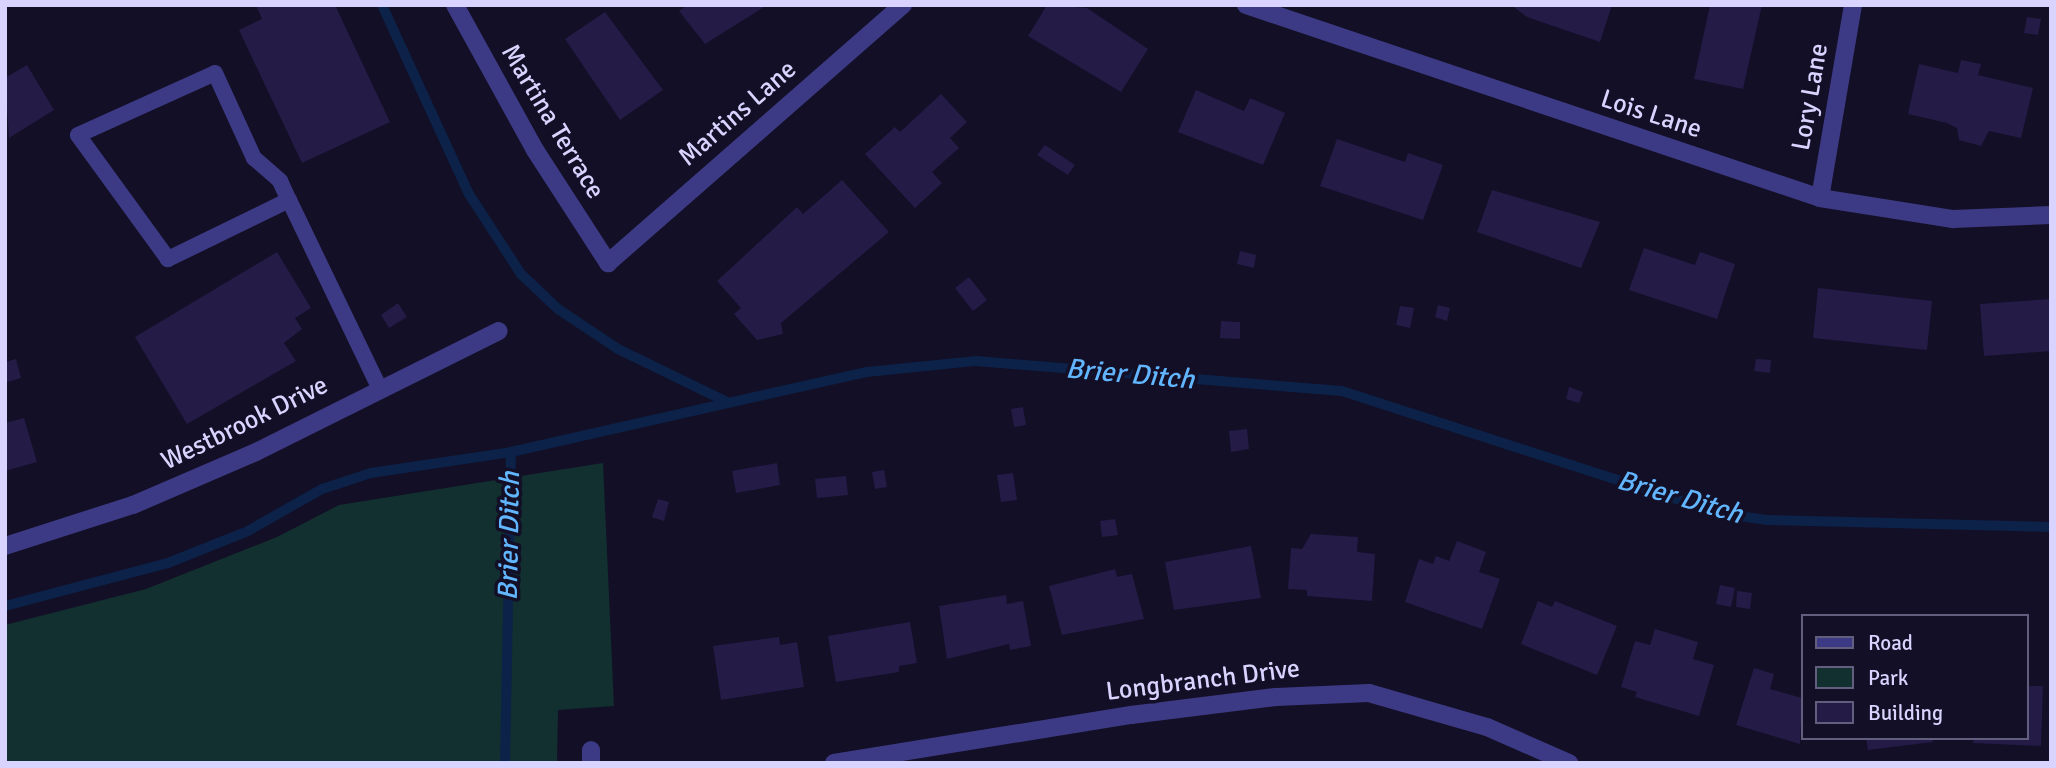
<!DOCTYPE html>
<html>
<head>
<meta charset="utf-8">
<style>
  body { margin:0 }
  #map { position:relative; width:2056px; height:768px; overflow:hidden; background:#130f26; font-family:Signika,sans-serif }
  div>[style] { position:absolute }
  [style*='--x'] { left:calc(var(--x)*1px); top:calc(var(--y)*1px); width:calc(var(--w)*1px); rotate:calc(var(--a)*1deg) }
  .green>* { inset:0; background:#12302f }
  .stream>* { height:10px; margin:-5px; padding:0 5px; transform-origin:5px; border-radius:5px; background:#0c2248 }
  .building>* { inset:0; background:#241b47 }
  .lane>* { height:16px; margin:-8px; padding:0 8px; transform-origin:8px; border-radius:8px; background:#3d3a85 }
  .street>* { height:18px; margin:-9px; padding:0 9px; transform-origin:9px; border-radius:9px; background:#3d3a85 }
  span { translate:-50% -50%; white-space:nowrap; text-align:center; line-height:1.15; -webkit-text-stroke:7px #130f26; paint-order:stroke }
  .street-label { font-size:26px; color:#d9d4ff }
  .water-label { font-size:28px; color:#62b6ff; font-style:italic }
  .frame { position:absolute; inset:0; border:7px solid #d9d4ff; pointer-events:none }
  .legend { position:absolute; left:1801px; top:614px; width:228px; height:126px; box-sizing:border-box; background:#130f26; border:2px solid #625e7d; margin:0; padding:9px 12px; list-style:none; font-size:21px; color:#d9d4ff }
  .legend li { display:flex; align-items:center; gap:14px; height:35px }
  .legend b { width:35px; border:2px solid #625e7d }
</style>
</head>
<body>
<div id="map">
  <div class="green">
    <i style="clip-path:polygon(603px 463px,614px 706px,558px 710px,557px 763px,5px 763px,5px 625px,146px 589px,277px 537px,339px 505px)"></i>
  </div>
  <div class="stream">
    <i style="--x:382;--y:5;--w:208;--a:65.3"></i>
    <i style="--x:469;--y:194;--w:95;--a:57"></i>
    <i style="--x:521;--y:274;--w:51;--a:43.4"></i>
    <i style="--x:558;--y:309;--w:72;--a:33.7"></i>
    <i style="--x:618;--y:349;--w:123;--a:25.9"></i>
    <i style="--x:5;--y:606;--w:169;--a:-14.8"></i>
    <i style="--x:168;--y:563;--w:86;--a:-21.8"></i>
    <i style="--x:248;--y:531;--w:85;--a:-29.6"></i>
    <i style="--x:322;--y:489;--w:52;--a:-18.1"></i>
    <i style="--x:371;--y:473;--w:142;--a:-8.5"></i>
    <i style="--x:505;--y:763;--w:311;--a:-88.9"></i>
    <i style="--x:511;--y:452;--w:365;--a:-12.7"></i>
    <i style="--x:867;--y:372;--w:110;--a:-5.8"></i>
    <i style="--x:976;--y:361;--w:367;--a:4.7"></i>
    <i style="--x:1342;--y:391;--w:396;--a:17.9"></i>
    <i style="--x:1719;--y:513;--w:49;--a:8.3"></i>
    <i style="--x:1767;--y:520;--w:284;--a:1.4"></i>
  </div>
  <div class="building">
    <i style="clip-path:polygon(256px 5px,335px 5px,390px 122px,302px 163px,239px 30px,262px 19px)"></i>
    <i style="clip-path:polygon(687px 5px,767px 5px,705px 44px,679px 11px)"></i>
    <i style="clip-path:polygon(1047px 5px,1087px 8px,1148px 49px,1121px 92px,1028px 36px)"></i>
    <i style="clip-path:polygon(1511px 5px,1612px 5px,1600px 42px,1527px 17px)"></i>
    <i style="clip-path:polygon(1710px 5px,1762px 5px,1743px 89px,1694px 79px)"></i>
    <i style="clip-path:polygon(605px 12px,663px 90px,620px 120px,565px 39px)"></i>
    <i style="clip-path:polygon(2027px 17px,2041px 19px,2038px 35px,2024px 33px)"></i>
    <i style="clip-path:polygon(1961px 60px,1981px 64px,1978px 75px,2033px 88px,2021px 138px,1989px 131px,1981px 146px,1959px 140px,1957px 128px,1947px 123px,1908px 114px,1919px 64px,1958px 73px)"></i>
    <i style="clip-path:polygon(27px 65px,54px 110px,9px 138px,5px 78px)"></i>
    <i style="clip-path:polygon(1196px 90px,1244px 111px,1250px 98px,1285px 113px,1263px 165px,1178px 132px)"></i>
    <i style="clip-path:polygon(941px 94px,967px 122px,950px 138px,959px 148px,932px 172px,942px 183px,915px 208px,865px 154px,895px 127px,900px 132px)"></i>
    <i style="clip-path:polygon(1337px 139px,1405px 162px,1408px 153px,1443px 165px,1423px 220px,1320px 186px)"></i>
    <i style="clip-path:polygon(1045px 145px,1075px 165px,1068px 175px,1037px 155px)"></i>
    <i style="clip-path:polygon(842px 180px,889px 232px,781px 323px,783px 334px,757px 340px,734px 314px,741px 308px,717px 281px,797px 207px,803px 214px)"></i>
    <i style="clip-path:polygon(1492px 190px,1600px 222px,1581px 268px,1477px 232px)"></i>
    <i style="clip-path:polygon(1644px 248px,1695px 265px,1700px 252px,1735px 264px,1717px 319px,1629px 290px)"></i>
    <i style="clip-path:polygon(1240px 251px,1256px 255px,1254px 268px,1237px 264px)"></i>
    <i style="clip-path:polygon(277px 252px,311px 308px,295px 318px,302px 329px,284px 343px,296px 361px,187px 424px,135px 337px)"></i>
    <i style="clip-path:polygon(969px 277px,987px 300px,973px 311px,955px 288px)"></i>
    <i style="clip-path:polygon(1818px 288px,1932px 301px,1927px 350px,1813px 338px)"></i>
    <i style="clip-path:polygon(2051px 299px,2051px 351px,1984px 356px,1980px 304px)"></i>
    <i style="clip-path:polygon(398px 303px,407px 317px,389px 328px,381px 315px)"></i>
    <i style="clip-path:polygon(1438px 305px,1450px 308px,1447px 321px,1435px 317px)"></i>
    <i style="clip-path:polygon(1400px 306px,1414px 308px,1410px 328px,1396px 325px)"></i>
    <i style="clip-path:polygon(1221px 321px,1240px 322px,1240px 339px,1220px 338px)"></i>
    <i style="clip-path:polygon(16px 359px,21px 378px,7px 382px,5px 362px)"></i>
    <i style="clip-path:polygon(1756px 359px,1771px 360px,1770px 373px,1754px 371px)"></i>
    <i style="clip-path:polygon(1569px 387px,1583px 392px,1579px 403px,1566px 399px)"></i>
    <i style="clip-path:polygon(1023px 407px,1026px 425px,1014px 427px,1011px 409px)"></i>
    <i style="clip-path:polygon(24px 418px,37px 462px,5px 471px,5px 423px)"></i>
    <i style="clip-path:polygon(1247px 429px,1249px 449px,1231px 452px,1229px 431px)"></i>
    <i style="clip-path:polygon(777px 463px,780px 485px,736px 493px,732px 471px)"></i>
    <i style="clip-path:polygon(884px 470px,887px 487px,875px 489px,872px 472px)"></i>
    <i style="clip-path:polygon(1013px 473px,1017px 500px,1001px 502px,997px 475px)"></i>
    <i style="clip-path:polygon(846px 476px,848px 495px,817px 498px,815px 479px)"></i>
    <i style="clip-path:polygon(658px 499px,669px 502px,664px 521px,652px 517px)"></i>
    <i style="clip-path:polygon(1115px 519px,1118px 535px,1102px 537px,1100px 521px)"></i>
    <i style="clip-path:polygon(1311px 534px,1358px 537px,1357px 552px,1375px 554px,1372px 601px,1307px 596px,1307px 590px,1288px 589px,1291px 548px,1302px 549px)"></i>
    <i style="clip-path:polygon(1457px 541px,1486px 552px,1479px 572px,1500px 579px,1482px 629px,1405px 602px,1419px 559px,1433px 564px,1436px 556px,1449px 561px)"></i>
    <i style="clip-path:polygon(1251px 546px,1261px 598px,1174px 610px,1165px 562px)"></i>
    <i style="clip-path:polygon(1115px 569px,1117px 577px,1132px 574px,1144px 619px,1062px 635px,1049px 586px)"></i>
    <i style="clip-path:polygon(1720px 585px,1735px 588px,1731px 607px,1716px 604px)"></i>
    <i style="clip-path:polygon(1737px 591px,1752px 593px,1750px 609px,1736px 607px)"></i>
    <i style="clip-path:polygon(1006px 595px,1007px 604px,1023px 601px,1031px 646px,1010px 650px,1009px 644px,947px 659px,939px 606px)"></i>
    <i style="clip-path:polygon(1538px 601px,1552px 607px,1555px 601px,1617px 626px,1597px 675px,1521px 644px)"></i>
    <i style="clip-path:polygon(910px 622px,917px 663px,899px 666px,899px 672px,836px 682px,828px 636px)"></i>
    <i style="clip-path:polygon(1655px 629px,1698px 642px,1693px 659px,1714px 665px,1699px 716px,1635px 697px,1637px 692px,1621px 687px,1635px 641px,1650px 645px)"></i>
    <i style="clip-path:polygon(779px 637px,780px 645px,797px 642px,804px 687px,721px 700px,713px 646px)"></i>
    <i style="clip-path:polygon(1754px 668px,1774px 674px,1770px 689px,1802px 698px,1800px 744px,1736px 725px)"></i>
    <i style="clip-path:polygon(2026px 686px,2043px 686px,2041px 746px,1973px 743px,1974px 738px,2026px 738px)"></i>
    <i style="clip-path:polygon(1866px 738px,1932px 738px,1933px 742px,1868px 750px)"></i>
  </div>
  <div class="lane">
    <i style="--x:289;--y:200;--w:135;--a:154"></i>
    <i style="--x:168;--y:259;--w:153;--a:-126"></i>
    <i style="--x:78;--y:135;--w:150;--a:-24.3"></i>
    <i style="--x:215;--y:73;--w:94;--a:65.4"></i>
    <i style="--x:254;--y:158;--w:35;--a:41"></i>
    <i style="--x:280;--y:181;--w:21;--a:65"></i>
    <i style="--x:289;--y:200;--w:208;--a:64.3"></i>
  </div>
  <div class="street">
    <i style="--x:455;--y:5;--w:166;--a:61.1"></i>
    <i style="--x:535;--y:150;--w:135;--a:57.1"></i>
    <i style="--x:608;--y:263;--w:392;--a:-41.2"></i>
    <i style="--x:1246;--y:5;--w:606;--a:18.58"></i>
    <i style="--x:1820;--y:198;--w:135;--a:9"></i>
    <i style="--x:1953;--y:219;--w:98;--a:-2.3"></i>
    <i style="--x:1820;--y:198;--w:196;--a:-80.3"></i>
    <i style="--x:5;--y:546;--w:134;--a:-17.8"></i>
    <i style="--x:133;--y:505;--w:134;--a:-23.3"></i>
    <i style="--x:256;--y:452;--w:271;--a:-26.5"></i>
    <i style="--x:591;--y:763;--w:13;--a:-90"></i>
    <i style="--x:834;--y:763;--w:301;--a:-9.2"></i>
    <i style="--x:1131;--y:715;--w:146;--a:-7.1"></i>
    <i style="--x:1276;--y:697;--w:93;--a:-2.5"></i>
    <i style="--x:1369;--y:693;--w:123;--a:16.1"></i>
    <i style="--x:1487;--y:727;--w:90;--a:23.7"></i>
  </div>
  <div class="street-label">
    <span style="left:1811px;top:97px;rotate:-80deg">Lory Lane</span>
    <span style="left:738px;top:114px;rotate:-41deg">Martins Lane</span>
    <span style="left:1651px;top:115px;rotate:18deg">Lois Lane</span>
    <span style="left:552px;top:122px;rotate:59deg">Martina Terrace</span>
    <span style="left:245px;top:424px;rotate:-26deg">Westbrook Drive</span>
    <span style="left:1203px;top:681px;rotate:-7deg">Longbranch Drive</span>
  </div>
  <div class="water-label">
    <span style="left:1130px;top:374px;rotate:5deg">Brier Ditch</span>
    <span style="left:1680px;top:497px;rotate:16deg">Brier Ditch</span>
    <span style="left:509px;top:536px;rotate:-89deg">Brier Ditch</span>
  </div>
  <div class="frame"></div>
  <ul class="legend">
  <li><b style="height:9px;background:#3d3a85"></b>Road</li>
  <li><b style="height:19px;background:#12302f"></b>Park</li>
  <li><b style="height:19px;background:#241b47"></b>Building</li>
  </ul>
</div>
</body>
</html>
